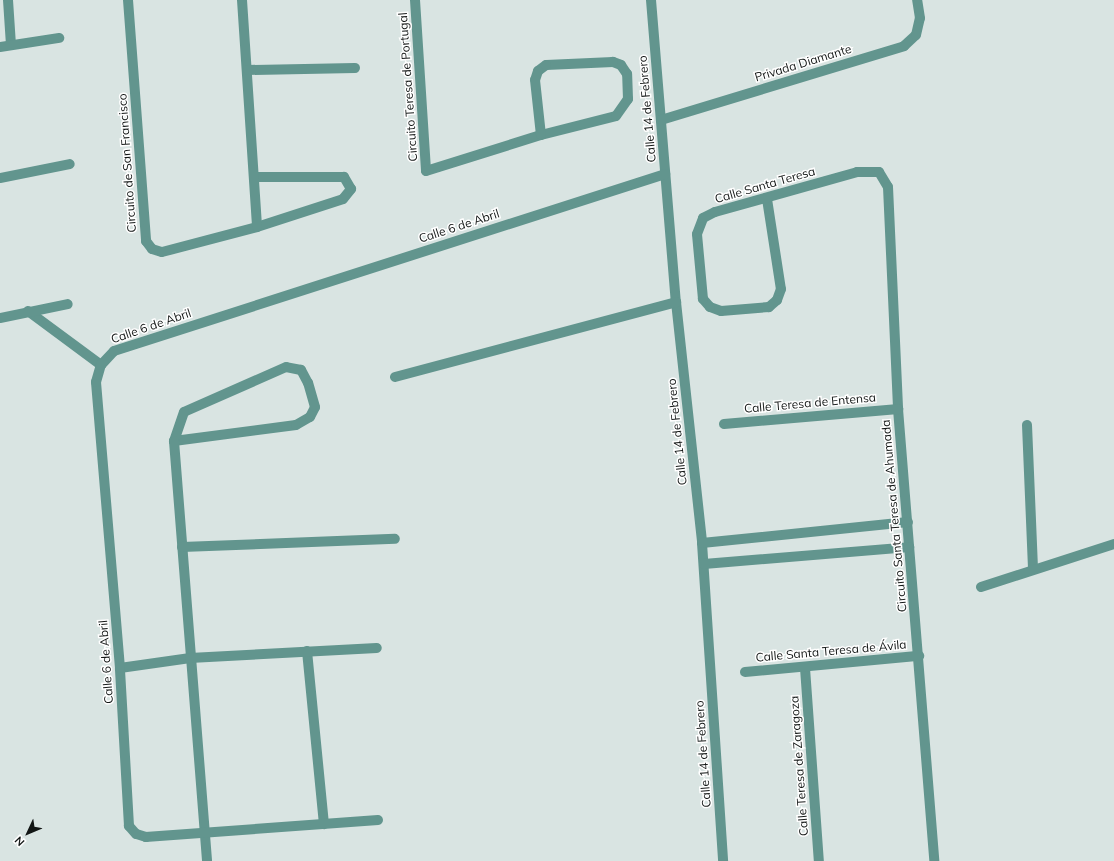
<!DOCTYPE html>
<html>
<head>
<meta charset="utf-8">
<style>
  body { margin:0 }
  #map { position:relative; width:1114px; height:861px; overflow:hidden; background:#d9e4e2; font-family:Mulish,sans-serif }
  div>[style] { position:absolute }
  [style*='--x'] { left:calc(var(--x)*1px); top:calc(var(--y)*1px); width:calc(var(--w)*1px); rotate:calc(var(--a)*1deg) }
  .minor>* { height:10px; margin:-5px; padding:0 5px; transform-origin:5px; border-radius:5px; background:#62958e }
  span { translate:-50% -50%; white-space:nowrap; text-align:center; line-height:1.15; -webkit-text-stroke:3px #fff; paint-order:stroke }
  .street-label { font-size:12px; color:#121615 }
  .north { position:absolute; left:8px; top:813px; width:40px; height:40px; -webkit-text-stroke:3px #fff; paint-order:stroke; rotate:226deg; font-size:11px; font-weight:700; line-height:16px; text-align:center; color:#121615 }
  .north::after { content:''; display:block; margin:auto; width:14px; height:18px; background:#121615; clip-path:polygon(50% 0,100% 100%,50% 72%,0 100%) }
</style>
</head>
<body>
<div id="map">
  <div class="minor">
    <i style="--x:8;--y:0;--w:45;--a:86.2"></i>
    <i style="--x:128;--y:0;--w:242;--a:85.7"></i>
    <i style="--x:146;--y:241;--w:10;--a:53"></i>
    <i style="--x:152;--y:249;--w:10;--a:17"></i>
    <i style="--x:162;--y:252;--w:98;--a:-14.7"></i>
    <i style="--x:257;--y:227;--w:90;--a:-18"></i>
    <i style="--x:343;--y:199;--w:13;--a:-51"></i>
    <i style="--x:351;--y:189;--w:14;--a:-120"></i>
    <i style="--x:344;--y:177;--w:89;--a:180"></i>
    <i style="--x:242;--y:0;--w:227;--a:86.2"></i>
    <i style="--x:415;--y:0;--w:171;--a:86.3"></i>
    <i style="--x:426;--y:171;--w:121;--a:-17.4"></i>
    <i style="--x:541;--y:135;--w:77;--a:-14.2"></i>
    <i style="--x:616;--y:116;--w:21;--a:-55"></i>
    <i style="--x:628;--y:99;--w:25;--a:-92"></i>
    <i style="--x:627;--y:74;--w:11;--a:-124"></i>
    <i style="--x:621;--y:65;--w:9;--a:-159"></i>
    <i style="--x:613;--y:62;--w:67;--a:177.4"></i>
    <i style="--x:546;--y:65;--w:10;--a:143"></i>
    <i style="--x:538;--y:71;--w:9;--a:108"></i>
    <i style="--x:535;--y:80;--w:55;--a:83.8"></i>
    <i style="--x:651;--y:0;--w:303;--a:85.3"></i>
    <i style="--x:676;--y:302;--w:242;--a:83.8"></i>
    <i style="--x:702;--y:543;--w:319;--a:86.2"></i>
    <i style="--x:0;--y:47;--w:60;--a:-8.7"></i>
    <i style="--x:248;--y:70;--w:107;--a:-1.1"></i>
    <i style="--x:661;--y:120;--w:254;--a:-16.9"></i>
    <i style="--x:904;--y:46;--w:16;--a:-43"></i>
    <i style="--x:916;--y:35;--w:17;--a:-77"></i>
    <i style="--x:920;--y:18;--w:18;--a:-99"></i>
    <i style="--x:0;--y:178;--w:71;--a:-11.3"></i>
    <i style="--x:767;--y:199;--w:91;--a:81.2"></i>
    <i style="--x:781;--y:289;--w:12;--a:110"></i>
    <i style="--x:777;--y:300;--w:11;--a:139"></i>
    <i style="--x:769;--y:307;--w:48;--a:175.2"></i>
    <i style="--x:721;--y:311;--w:12;--a:-160"></i>
    <i style="--x:710;--y:307;--w:11;--a:-131"></i>
    <i style="--x:703;--y:299;--w:65;--a:-95.3"></i>
    <i style="--x:697;--y:234;--w:17;--a:-69"></i>
    <i style="--x:703;--y:218;--w:13;--a:-27"></i>
    <i style="--x:715;--y:212;--w:148;--a:-15.7"></i>
    <i style="--x:857;--y:172;--w:22;--a:0"></i>
    <i style="--x:879;--y:172;--w:17;--a:59"></i>
    <i style="--x:888;--y:187;--w:222;--a:87.4"></i>
    <i style="--x:898;--y:409;--w:453;--a:85.4"></i>
    <i style="--x:28;--y:311;--w:91;--a:36.5"></i>
    <i style="--x:0;--y:318;--w:69;--a:-11.6"></i>
    <i style="--x:395;--y:377;--w:291;--a:-14.9"></i>
    <i style="--x:724;--y:424;--w:175;--a:-4.9"></i>
    <i style="--x:1027;--y:425;--w:144;--a:87.6"></i>
    <i style="--x:174;--y:441;--w:123;--a:-7.5"></i>
    <i style="--x:296;--y:425;--w:16;--a:-30"></i>
    <i style="--x:310;--y:417;--w:11;--a:-63"></i>
    <i style="--x:315;--y:407;--w:25;--a:-106"></i>
    <i style="--x:308;--y:383;--w:15;--a:-118"></i>
    <i style="--x:301;--y:370;--w:15;--a:-169"></i>
    <i style="--x:286;--y:367;--w:111;--a:156.2"></i>
    <i style="--x:184;--y:412;--w:31;--a:109"></i>
    <i style="--x:174;--y:441;--w:421;--a:85.5"></i>
    <i style="--x:702;--y:543;--w:207;--a:-5.8"></i>
    <i style="--x:182;--y:547;--w:213;--a:-2.2"></i>
    <i style="--x:704;--y:564;--w:206;--a:-4.7"></i>
    <i style="--x:981;--y:587;--w:140;--a:-17.9"></i>
    <i style="--x:307;--y:651;--w:174;--a:84.4"></i>
    <i style="--x:120;--y:668;--w:71;--a:-8.1"></i>
    <i style="--x:190;--y:658;--w:187;--a:-3.1"></i>
    <i style="--x:805;--y:668;--w:194;--a:85.9"></i>
    <i style="--x:745;--y:672;--w:175;--a:-5.3"></i>
    <i style="--x:378;--y:820;--w:233;--a:175.8"></i>
    <i style="--x:146;--y:837;--w:10;--a:-163"></i>
    <i style="--x:136;--y:834;--w:11;--a:-131"></i>
    <i style="--x:129;--y:826;--w:158;--a:-93.3"></i>
    <i style="--x:120;--y:668;--w:287;--a:-94.8"></i>
    <i style="--x:96;--y:382;--w:18;--a:-74"></i>
    <i style="--x:101;--y:365;--w:19;--a:-47"></i>
    <i style="--x:114;--y:351;--w:579;--a:-17.81"></i>
  </div>
  <div class="street-label">
    <span style="left:803px;top:63px;rotate:-17deg">Privada Diamante</span>
    <span style="left:408px;top:87px;rotate:-94deg">Circuito Teresa de Portugal</span>
    <span style="left:647px;top:109px;rotate:-95deg">Calle 14 de Febrero</span>
    <span style="left:127px;top:163px;rotate:-94deg">Circuito de San Francisco</span>
    <span style="left:765px;top:185px;rotate:-16deg">Calle Santa Teresa</span>
    <span style="left:459px;top:226px;rotate:-18deg">Calle 6 de Abril</span>
    <span style="left:151px;top:326px;rotate:-19deg">Calle 6 de Abril</span>
    <span style="left:810px;top:403px;rotate:-5deg">Calle Teresa de Entensa</span>
    <span style="left:677px;top:432px;rotate:-96deg">Calle 14 de Febrero</span>
    <span style="left:894px;top:516px;rotate:-95deg">Circuito Santa Teresa de Ahumada</span>
    <span style="left:831px;top:651px;rotate:-5deg">Calle Santa Teresa de Ávila</span>
    <span style="left:106px;top:662px;rotate:-94deg">Calle 6 de Abril</span>
    <span style="left:703px;top:754px;rotate:-94deg">Calle 14 de Febrero</span>
    <span style="left:799px;top:766px;rotate:-94deg">Calle Teresa de Zaragoza</span>
  </div>
  <div class="north">N</div>
</div>
</body>
</html>
